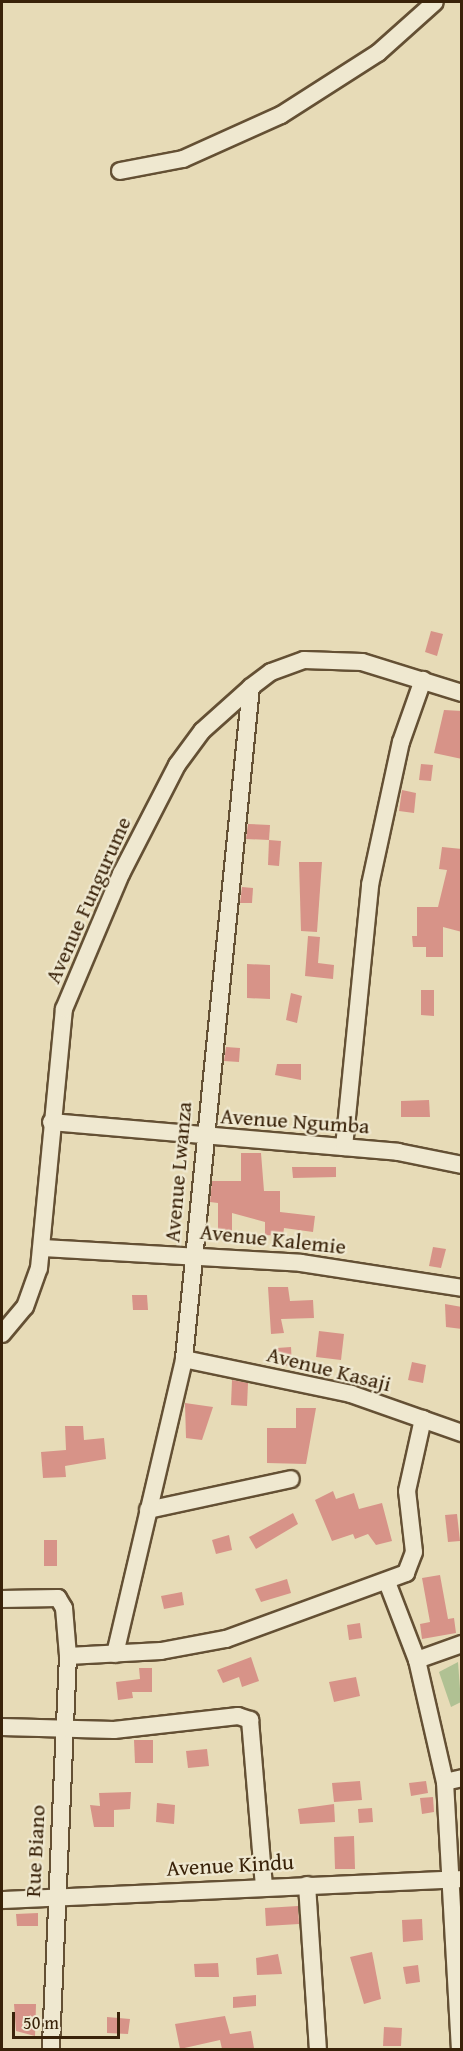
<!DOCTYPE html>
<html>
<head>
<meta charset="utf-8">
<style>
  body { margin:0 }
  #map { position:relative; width:463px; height:2051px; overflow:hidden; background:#e7dbb7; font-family:"Gentium Book Plus",serif }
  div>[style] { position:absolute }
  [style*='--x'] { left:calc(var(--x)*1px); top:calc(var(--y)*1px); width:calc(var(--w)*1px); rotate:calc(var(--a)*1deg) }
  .green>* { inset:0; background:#b0c193 }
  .building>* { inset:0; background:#d79388 }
  .roads { filter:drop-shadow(2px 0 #645034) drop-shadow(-2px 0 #645034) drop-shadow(0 2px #645034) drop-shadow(0 -2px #645034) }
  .minor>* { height:16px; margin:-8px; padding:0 8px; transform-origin:8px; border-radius:8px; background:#efe8d0 }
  span { translate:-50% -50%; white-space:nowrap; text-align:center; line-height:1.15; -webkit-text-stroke:4.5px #efe8d0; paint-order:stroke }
  .street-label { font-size:22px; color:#392209 }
  .frame { position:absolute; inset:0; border:3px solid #392209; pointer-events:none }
  .scale { position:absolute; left:12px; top:2012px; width:108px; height:27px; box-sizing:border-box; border:3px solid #392209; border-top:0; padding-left:8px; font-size:18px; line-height:21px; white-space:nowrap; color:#392209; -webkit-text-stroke:4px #efe8d0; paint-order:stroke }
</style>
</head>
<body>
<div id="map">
  <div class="green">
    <i style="clip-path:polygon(458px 1662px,461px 1702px,451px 1707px,439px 1672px)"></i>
  </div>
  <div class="building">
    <i style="clip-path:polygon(431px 631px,443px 634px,437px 656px,425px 652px)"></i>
    <i style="clip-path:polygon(444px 710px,462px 711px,462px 759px,434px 753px)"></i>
    <i style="clip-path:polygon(421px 764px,433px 765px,431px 781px,419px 780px)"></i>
    <i style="clip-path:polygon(402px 790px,416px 793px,414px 813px,399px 811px)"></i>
    <i style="clip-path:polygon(248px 824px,270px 825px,269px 840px,246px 839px)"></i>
    <i style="clip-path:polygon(269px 840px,281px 841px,279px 866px,268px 865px)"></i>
    <i style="clip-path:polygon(442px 847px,462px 849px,462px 932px,443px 927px,443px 957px,426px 957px,426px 947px,413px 947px,412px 936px,417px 936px,417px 907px,438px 907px,447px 870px,439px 869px)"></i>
    <i style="clip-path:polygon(299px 862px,322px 862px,317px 932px,301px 931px)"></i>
    <i style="clip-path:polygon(242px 887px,253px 888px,252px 903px,240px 903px)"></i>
    <i style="clip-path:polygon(308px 936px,320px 937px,318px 963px,334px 965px,333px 979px,305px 976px)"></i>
    <i style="clip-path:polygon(247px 964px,270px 965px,270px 999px,247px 998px)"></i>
    <i style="clip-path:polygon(421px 990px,434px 990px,434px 1016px,421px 1015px)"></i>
    <i style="clip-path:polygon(291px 993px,302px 996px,297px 1023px,286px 1020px)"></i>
    <i style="clip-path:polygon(226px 1047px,240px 1048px,239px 1062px,224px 1061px)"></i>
    <i style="clip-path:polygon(277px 1064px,301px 1064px,301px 1080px,275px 1075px)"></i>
    <i style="clip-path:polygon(429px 1100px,430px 1117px,401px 1117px,401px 1101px)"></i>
    <i style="clip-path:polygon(241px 1153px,261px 1153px,264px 1191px,280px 1191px,280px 1212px,315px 1216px,313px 1232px,284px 1228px,283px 1236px,265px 1235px,265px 1222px,232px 1213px,232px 1231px,218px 1231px,218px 1203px,210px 1202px,212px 1181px,241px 1181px)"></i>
    <i style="clip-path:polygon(292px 1167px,336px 1167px,336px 1177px,293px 1178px)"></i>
    <i style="clip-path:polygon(433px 1247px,446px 1249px,441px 1268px,429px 1266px)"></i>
    <i style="clip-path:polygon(268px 1287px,288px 1287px,290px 1301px,313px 1300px,314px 1318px,281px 1319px,284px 1333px,271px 1334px)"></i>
    <i style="clip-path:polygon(132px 1295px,147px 1295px,148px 1310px,133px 1310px)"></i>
    <i style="clip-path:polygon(445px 1304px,462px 1307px,462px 1329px,446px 1327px)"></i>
    <i style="clip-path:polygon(319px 1331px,344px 1334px,341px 1360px,316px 1357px)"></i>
    <i style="clip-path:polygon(291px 1347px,292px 1365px,278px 1366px,277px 1348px)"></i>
    <i style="clip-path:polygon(412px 1362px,426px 1365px,423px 1383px,408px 1380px)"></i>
    <i style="clip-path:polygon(232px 1380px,248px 1383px,247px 1406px,231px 1405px)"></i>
    <i style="clip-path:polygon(185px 1403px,213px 1407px,202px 1440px,186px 1438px)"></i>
    <i style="clip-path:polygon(296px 1408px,316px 1408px,306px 1464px,267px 1463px,267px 1428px,296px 1428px)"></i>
    <i style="clip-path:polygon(65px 1426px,83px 1426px,84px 1440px,104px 1438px,106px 1459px,65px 1466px,66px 1477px,43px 1478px,41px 1452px,66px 1450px)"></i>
    <i style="clip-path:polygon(333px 1491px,336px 1499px,354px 1493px,359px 1509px,382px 1503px,392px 1541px,376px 1545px,368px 1534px,355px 1539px,353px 1534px,332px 1541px,315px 1500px)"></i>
    <i style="clip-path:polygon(293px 1513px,298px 1524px,256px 1549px,249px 1537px)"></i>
    <i style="clip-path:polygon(457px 1514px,460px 1541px,448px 1542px,445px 1515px)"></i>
    <i style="clip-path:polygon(229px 1535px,232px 1550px,216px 1554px,212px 1540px)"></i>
    <i style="clip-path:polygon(44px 1540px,57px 1540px,57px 1566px,44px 1566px)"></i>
    <i style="clip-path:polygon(440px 1575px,448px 1619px,454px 1618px,456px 1633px,422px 1639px,420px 1624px,430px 1622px,422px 1578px)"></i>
    <i style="clip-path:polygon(287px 1579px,291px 1593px,261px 1602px,255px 1589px)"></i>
    <i style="clip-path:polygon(182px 1592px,184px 1605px,164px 1609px,161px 1596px)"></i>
    <i style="clip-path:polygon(360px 1623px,362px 1638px,349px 1640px,347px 1625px)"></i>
    <i style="clip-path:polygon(251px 1657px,259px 1681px,242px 1687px,239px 1677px,223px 1683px,217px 1670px)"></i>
    <i style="clip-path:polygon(139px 1668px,152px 1668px,152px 1692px,132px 1692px,133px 1698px,118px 1700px,116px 1682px,140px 1679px)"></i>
    <i style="clip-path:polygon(356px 1677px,360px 1696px,334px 1702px,329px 1682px)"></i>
    <i style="clip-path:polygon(134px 1740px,153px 1740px,153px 1763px,135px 1763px)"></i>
    <i style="clip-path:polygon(207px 1749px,209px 1766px,188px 1768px,186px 1751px)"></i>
    <i style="clip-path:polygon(360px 1781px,362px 1800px,334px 1802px,332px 1783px)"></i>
    <i style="clip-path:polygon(426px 1781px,428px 1793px,411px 1796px,409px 1783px)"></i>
    <i style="clip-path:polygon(131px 1792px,130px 1809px,114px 1810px,114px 1827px,94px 1827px,90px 1805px,100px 1806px,99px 1793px)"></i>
    <i style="clip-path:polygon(433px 1797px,434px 1812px,422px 1814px,420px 1798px)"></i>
    <i style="clip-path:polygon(157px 1803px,175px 1805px,174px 1824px,156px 1822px)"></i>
    <i style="clip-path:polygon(334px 1804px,335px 1822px,300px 1824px,298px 1809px)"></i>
    <i style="clip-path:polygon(372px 1808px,373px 1822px,359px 1823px,358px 1809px)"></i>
    <i style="clip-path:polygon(354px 1836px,355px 1869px,335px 1869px,334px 1837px)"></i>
    <i style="clip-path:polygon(298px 1906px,299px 1924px,266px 1926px,265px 1908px)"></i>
    <i style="clip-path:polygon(38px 1913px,38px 1926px,17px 1926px,16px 1914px)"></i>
    <i style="clip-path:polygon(422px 1919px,423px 1940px,403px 1942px,402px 1920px)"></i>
    <i style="clip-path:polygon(372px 1952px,381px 1999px,364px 2004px,350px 1957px)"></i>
    <i style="clip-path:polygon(278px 1954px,282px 1974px,257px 1975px,256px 1958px)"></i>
    <i style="clip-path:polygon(218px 1963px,219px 1977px,195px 1977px,194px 1964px)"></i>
    <i style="clip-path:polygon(418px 1965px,420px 1982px,406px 1984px,403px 1967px)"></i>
    <i style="clip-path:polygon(256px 1995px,256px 2006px,233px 2008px,233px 1997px)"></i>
    <i style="clip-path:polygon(14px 2004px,36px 2004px,35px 2036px,16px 2031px)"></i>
    <i style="clip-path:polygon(225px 2016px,230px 2034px,251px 2031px,254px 2048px,222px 2049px,220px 2040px,180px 2049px,175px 2024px)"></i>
    <i style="clip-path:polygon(107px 2017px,130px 2019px,128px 2034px,107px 2033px)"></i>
    <i style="clip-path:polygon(384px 2027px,402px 2028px,401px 2046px,383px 2046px)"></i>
  </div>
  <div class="roads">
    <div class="minor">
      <i style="--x:120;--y:171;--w:64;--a:-10.8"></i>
      <i style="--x:183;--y:159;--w:107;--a:-24.2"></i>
      <i style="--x:281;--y:115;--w:115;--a:-32.6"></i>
      <i style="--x:378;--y:53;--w:76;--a:-41.8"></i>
      <i style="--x:51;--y:1122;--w:348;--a:4.9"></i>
      <i style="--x:398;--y:1152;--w:65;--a:11.5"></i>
      <i style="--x:344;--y:1147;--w:263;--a:-84.3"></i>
      <i style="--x:370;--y:885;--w:146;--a:-77.8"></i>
      <i style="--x:401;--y:742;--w:66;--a:-70.5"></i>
      <i style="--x:43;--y:1248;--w:258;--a:3.3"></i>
      <i style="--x:301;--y:1263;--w:163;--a:8.8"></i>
      <i style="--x:2;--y:1334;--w:35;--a:-50"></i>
      <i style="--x:25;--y:1307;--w:41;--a:-70.3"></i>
      <i style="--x:39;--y:1268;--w:260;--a:-84.5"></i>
      <i style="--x:64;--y:1009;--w:147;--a:-67.1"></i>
      <i style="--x:121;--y:874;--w:123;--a:-62.8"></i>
      <i style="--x:177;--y:765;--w:42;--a:-53.7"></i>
      <i style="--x:202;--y:731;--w:66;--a:-41.9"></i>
      <i style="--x:251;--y:687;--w:25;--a:-37"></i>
      <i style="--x:271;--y:672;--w:35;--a:-20"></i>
      <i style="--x:304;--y:660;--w:58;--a:2"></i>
      <i style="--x:362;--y:662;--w:105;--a:17.2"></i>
      <i style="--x:184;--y:1359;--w:171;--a:11.8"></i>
      <i style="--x:351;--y:1394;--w:118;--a:19.4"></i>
      <i style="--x:148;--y:1510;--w:146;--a:-12.2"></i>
      <i style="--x:387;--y:1582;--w:84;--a:69"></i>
      <i style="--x:417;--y:1660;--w:125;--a:77.1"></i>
      <i style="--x:445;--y:1782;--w:268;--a:86.8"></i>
      <i style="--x:2;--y:1599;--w:56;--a:-1"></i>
      <i style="--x:58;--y:1598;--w:12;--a:59"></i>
      <i style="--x:64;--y:1608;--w:48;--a:85.2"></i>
      <i style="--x:68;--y:1656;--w:394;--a:92.5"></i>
      <i style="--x:115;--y:1654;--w:303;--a:-76.8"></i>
      <i style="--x:184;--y:1359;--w:675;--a:-84.31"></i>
      <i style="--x:68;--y:1656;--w:93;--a:-3.1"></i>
      <i style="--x:161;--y:1651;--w:66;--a:-10.5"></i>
      <i style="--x:226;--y:1639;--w:192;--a:-20.1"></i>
      <i style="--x:406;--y:1573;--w:22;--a:-69"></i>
      <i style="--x:414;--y:1552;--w:61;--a:-96.5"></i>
      <i style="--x:407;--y:1491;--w:74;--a:-77.5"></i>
      <i style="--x:417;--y:1660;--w:48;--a:-19.6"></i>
      <i style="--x:2;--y:1727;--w:112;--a:1.5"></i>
      <i style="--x:114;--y:1730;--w:125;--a:-6.4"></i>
      <i style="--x:238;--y:1716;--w:13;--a:18"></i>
      <i style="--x:250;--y:1720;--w:167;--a:85.2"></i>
      <i style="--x:445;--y:1782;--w:17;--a:-13"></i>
      <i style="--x:307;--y:1885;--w:165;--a:86.2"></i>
      <i style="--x:2;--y:1900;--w:460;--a:-2.6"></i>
    </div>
  </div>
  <div class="street-label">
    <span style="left:88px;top:900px;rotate:-66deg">Avenue Fungurume</span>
    <span style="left:295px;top:1121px;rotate:4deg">Avenue Ngumba</span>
    <span style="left:178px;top:1172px;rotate:-85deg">Avenue Lwanza</span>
    <span style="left:273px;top:1239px;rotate:6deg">Avenue Kalemie</span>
    <span style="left:329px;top:1369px;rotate:14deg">Avenue Kasaji</span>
    <span style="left:35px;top:1851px;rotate:-87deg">Rue Biano</span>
    <span style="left:230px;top:1865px;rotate:-3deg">Avenue Kindu</span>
  </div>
  <div class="frame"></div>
  <div class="scale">50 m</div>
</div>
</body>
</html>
